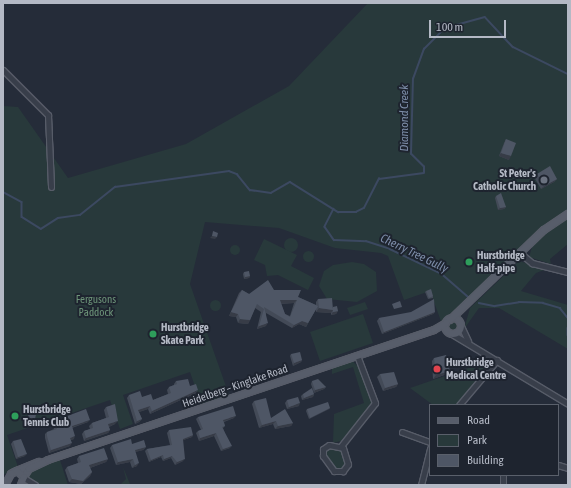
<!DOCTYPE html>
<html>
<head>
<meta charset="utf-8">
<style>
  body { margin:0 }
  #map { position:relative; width:571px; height:488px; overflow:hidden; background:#252c39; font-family:"Asap Condensed",sans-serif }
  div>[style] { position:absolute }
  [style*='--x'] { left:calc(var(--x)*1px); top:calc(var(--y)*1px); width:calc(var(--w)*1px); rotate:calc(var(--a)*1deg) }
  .green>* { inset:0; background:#28393b }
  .round { border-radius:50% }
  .stream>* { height:1.5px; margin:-0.75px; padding:0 0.75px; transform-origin:0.75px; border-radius:0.75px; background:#3c4961 }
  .roads { filter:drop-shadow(1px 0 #575c68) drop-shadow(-1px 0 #575c68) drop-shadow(0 1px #575c68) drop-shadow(0 -1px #575c68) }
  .minor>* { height:5px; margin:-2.5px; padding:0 2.5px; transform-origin:2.5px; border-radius:2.5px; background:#383e4a }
  .major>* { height:6px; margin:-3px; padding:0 3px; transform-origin:3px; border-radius:3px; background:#575d6a }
  .major>.ring { margin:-3px; padding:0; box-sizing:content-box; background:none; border:6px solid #575d6a; border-radius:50% }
  .wall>* { inset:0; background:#434a57 }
  .shaded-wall>* { inset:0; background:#373c47 }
  .building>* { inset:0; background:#4e5665 }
  .dots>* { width:11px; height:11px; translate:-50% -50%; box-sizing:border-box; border:2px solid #1e242f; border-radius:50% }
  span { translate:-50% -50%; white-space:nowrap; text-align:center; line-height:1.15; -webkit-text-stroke:4px #1e242f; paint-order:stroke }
  .poi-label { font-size:11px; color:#b4b9c5; font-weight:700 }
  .right { translate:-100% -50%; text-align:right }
  .left { translate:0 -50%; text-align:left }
  .park-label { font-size:11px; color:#6d9479 }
  .street-label { font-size:11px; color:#b4b9c5 }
  .water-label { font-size:12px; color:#7e8eaa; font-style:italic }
  .frame { position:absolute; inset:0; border:4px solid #b4b9c5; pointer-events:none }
  .legend { position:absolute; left:429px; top:404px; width:130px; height:72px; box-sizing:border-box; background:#1e242f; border:1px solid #5a606b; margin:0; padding:5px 7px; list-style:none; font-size:12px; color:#b4b9c5 }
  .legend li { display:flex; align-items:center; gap:8px; height:20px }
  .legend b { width:20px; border:1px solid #5a606b }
  .scale { position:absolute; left:429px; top:20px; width:77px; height:18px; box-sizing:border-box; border:2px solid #b4b9c5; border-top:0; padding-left:5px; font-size:12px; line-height:14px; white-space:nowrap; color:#b4b9c5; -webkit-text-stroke:3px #1e242f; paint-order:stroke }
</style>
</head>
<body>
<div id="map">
  <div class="green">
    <i style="clip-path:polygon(368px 3px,568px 3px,568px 211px,542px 227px,442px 324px,430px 291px,404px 300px,388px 256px,381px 253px,335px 248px,279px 228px,205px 222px,190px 284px,229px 395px,201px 404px,190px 372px,123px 395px,133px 424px,120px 429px,110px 400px,7px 435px,18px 467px,3px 475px,3px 106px,18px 107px,68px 178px,186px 144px,289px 86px)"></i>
    <i style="clip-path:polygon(568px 217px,568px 244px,550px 259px,551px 264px,529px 257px,533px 244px)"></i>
    <i class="round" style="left:284px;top:238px;width:14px;height:14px"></i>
    <i style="clip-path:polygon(264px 239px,297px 255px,291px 266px,314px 278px,308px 290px,278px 275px,267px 276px,265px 265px,254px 260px)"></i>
    <i class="round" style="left:230px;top:245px;width:10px;height:10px"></i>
    <i class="round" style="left:302.5px;top:250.5px;width:11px;height:11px"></i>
    <i style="clip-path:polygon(519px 261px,547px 269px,536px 273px,521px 291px,568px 305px,568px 349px,499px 308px,479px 308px,464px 329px,470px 308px)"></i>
    <i style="clip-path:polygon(352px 262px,364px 264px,376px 272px,377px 291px,357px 302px,327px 299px,319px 286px,324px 271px,333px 265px)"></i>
    <i class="round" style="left:209.5px;top:299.5px;width:11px;height:11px"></i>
    <i style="clip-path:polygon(365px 302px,368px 309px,350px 315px,347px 308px)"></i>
    <i style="clip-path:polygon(363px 314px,373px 343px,320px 361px,310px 332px)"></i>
    <i class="round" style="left:448.5px;top:321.5px;width:9px;height:9px"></i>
    <i style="clip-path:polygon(492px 360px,456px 405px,433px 405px,410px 388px)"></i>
    <i style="clip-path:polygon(352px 361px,359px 367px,373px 402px,341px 441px,333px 443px,334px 414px,364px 403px,353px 367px,332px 374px,332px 368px)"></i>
    <i style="clip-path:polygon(336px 447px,342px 450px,346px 464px,343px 469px,335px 469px,325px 455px,326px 448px)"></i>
    <i style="clip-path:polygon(60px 460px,68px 485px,41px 485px,27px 478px,29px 473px,38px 467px)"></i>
    <i style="clip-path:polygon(123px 467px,130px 484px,128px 485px,120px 485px,126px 479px)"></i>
  </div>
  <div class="stream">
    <i style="--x:3;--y:192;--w:21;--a:28"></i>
    <i style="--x:22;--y:202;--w:15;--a:90"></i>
    <i style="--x:22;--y:217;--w:22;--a:32"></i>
    <i style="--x:41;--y:229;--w:20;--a:-33"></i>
    <i style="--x:58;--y:218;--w:22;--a:-8"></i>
    <i style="--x:80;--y:215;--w:45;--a:-38.7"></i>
    <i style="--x:115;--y:187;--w:115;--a:-8"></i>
    <i style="--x:229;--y:171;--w:9;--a:21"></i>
    <i style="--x:237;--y:174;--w:21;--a:51"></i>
    <i style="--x:250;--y:190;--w:21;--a:8"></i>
    <i style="--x:271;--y:193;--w:22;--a:-30"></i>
    <i style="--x:290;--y:182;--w:57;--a:32"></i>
    <i style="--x:338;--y:212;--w:18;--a:0"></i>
    <i style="--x:356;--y:212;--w:9;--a:-27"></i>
    <i style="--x:364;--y:208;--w:33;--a:-63"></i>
    <i style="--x:379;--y:179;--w:45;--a:-7.6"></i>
    <i style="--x:424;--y:173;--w:6;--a:-90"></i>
    <i style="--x:424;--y:167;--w:18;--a:-135"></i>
    <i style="--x:411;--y:154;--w:75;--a:-88.5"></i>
    <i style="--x:413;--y:79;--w:32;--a:-70"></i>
    <i style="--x:424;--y:49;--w:30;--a:-45"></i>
    <i style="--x:445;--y:28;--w:41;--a:-15.4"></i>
    <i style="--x:485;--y:17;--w:41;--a:47"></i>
    <i style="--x:513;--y:47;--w:61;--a:26.1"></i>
    <i style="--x:334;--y:209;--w:20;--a:117"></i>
    <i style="--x:325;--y:227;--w:16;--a:55"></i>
    <i style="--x:334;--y:240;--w:32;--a:2"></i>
    <i style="--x:366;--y:241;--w:25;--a:18"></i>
    <i style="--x:390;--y:249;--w:58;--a:25.7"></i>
    <i style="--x:442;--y:274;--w:35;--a:41"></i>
    <i style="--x:479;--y:303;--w:16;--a:11"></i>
    <i style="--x:495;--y:306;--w:24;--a:-9"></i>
    <i style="--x:519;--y:302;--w:24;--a:2"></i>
    <i style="--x:543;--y:303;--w:18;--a:16"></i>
    <i style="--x:560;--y:308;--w:13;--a:51"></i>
    <i style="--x:568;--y:328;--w:7;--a:90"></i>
  </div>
  <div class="roads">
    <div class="minor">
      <i style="--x:3;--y:70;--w:64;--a:45"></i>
      <i style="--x:48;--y:115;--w:72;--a:87.6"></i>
      <i style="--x:520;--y:253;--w:16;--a:40"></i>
      <i style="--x:532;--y:263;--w:37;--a:14"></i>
      <i style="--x:461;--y:326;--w:17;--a:65"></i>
      <i style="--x:452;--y:334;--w:135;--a:31.1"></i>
      <i style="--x:459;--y:405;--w:59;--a:-49.8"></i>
      <i style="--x:402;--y:432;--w:30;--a:20"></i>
      <i style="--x:329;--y:445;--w:14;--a:12"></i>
      <i style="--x:343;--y:448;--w:17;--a:73"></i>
      <i style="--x:348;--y:464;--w:9;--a:126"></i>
      <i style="--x:343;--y:471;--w:9;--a:180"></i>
      <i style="--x:334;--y:471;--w:19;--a:-126"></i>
      <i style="--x:323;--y:456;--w:7;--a:-90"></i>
      <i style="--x:323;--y:449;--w:7;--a:-34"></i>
      <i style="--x:341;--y:446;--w:55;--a:-51.7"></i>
      <i style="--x:375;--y:403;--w:51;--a:-110.6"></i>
      <i style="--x:558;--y:465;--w:10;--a:17"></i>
      <i style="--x:24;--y:478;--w:13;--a:32"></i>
      <i style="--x:421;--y:485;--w:38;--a:-76"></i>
      <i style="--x:503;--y:485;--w:10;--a:-90"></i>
    </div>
    <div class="major">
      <i class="ring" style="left:445px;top:318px;width:10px;height:10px"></i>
      <i style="--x:450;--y:320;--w:130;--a:-43.8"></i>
      <i style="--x:544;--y:230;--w:29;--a:-34"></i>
      <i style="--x:14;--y:472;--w:27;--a:-22"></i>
      <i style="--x:24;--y:477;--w:9;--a:-58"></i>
      <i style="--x:29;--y:469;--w:21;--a:-25"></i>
      <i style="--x:48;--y:460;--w:407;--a:-18.6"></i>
      <i style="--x:434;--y:330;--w:14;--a:-30"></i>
      <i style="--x:5;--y:485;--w:13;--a:-61"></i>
      <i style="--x:11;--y:474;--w:7;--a:-27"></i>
      <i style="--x:17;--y:471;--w:9;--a:41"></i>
      <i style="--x:24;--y:477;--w:9;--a:111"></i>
    </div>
  </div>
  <div class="wall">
    <i style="clip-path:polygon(506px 139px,509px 160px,499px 156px,504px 143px)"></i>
    <i style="clip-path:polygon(537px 174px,557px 179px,554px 182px,541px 189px,534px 177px)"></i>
    <i style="clip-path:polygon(496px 196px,506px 207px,504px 209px,498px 210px,495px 198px)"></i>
    <i style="clip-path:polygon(244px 272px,250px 276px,249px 278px,244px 279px,243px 274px)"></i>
    <i style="clip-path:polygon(evenodd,242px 290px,249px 294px,298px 297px,316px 305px,316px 302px,318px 299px,338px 311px,336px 314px,331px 315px,331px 313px,316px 312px,316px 309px,306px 327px,299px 324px,292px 328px,266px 313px,266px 326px,257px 329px,261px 312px,255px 308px,250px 320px,248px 324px,238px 323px,236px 317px,229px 316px,239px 293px,242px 290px,294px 303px,290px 316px,285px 314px,281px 304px,294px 303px)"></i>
    <i style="clip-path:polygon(426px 291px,433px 296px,433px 298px,428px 299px,425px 292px)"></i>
    <i style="clip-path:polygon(435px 312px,433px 314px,382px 334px,377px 321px,379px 318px)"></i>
    <i style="clip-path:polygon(291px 354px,302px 360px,301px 362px,293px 366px,290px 356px)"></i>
    <i style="clip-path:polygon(434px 358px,450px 371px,447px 374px,433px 379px,432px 361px)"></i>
    <i style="clip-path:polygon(380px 374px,398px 384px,396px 387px,383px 391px,377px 377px)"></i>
    <i style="clip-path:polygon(176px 381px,190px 386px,196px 393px,150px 414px,148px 409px,139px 412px,142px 419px,139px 422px,135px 424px,127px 398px,129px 395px,153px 400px,168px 394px,167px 390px,169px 387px,174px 385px,174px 384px)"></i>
    <i style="clip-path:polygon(312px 381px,326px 387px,324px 389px,314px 393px,311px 384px)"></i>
    <i style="clip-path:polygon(303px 394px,314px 394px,313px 397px,302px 400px,301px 396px)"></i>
    <i style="clip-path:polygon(287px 400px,299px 406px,287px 409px,285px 403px)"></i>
    <i style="clip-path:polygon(254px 401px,271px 418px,293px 423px,291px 426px,275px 429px,273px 424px,259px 428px,252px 404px)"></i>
    <i style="clip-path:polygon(106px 407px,115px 424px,109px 427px,110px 430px,108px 433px,84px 441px,82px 434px,84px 431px,90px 429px,89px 426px,92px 423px,106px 418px,104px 410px)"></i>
    <i style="clip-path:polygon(330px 408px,329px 409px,309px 419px,306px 411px,307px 409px)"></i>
    <i style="clip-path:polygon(30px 409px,33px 421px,27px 420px,29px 411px)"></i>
    <i style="clip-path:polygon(198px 417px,234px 418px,224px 422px,225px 426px,223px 428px,230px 448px,221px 451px,214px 436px,199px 441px,196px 433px,198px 431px,201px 430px,196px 419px)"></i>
    <i style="clip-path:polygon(54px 421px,88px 422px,72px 428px,74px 439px,71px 440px,70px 446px,49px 453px,45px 438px,45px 434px,47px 432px,54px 429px,52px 424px)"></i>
    <i style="clip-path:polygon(169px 430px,193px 435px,192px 437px,183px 440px,183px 461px,175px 465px,171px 458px,163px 461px,161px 457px,149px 462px,145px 451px,147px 449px,170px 445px,167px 433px)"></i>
    <i style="clip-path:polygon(13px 441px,25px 456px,16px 459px,11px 444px)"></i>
    <i style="clip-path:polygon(132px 444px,146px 447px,143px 450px,135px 452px,137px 466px,132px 468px,130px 462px,116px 465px,110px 448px,112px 445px)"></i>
    <i style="clip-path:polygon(79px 456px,108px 459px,106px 462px,90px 468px,92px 472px,90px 476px,81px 484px,69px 482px,65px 470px,67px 467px,78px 463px,77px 459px)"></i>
  </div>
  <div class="shaded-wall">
    <i style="clip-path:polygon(501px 153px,511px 156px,509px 160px,499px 156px)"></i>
    <i style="clip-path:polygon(557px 179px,554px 182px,541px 189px,544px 186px)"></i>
    <i style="clip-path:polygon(506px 207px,504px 209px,498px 210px,500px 208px)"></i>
    <i style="clip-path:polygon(212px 236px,217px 237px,215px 239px,210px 238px)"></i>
    <i style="clip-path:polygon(250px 276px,249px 278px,244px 279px,245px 277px)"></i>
    <i style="clip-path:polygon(280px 300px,297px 300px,294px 303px,278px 304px)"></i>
    <i style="clip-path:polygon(319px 308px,333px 310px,331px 313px,316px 312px)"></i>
    <i style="clip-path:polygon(338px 311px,336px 314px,331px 315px,333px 312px)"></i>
    <i style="clip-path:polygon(231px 312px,238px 314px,236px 317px,229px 316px)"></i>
    <i style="clip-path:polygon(435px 312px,433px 314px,382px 334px,384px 332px)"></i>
    <i style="clip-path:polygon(240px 319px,250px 320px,248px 324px,238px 323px)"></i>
    <i style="clip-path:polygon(302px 321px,308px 323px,306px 327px,299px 324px,292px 328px,294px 325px)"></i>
    <i style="clip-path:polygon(268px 323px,266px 326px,257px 329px,259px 326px)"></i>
    <i style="clip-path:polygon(302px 360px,301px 362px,293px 366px,294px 363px)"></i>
    <i style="clip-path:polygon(450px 371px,447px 374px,433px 379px,436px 375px)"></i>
    <i style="clip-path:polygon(398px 384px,396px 387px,383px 391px,385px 388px)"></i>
    <i style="clip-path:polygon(326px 387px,324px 389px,314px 393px,315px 390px)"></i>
    <i style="clip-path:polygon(198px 390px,196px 393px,150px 414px,152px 411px)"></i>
    <i style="clip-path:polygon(314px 394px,313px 397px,302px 400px,304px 398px)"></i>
    <i style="clip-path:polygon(300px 403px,299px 406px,287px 409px,289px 407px)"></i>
    <i style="clip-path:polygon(150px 406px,148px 409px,136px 413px,138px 410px)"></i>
    <i style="clip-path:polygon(330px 408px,329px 409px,309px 419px,310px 418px)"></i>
    <i style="clip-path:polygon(236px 416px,234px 418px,222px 422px,223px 420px)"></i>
    <i style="clip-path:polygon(28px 418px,35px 419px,33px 421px,27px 420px)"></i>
    <i style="clip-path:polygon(142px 419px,139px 422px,135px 424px,137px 421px)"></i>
    <i style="clip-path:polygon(90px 420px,88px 422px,70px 428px,72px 426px)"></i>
    <i style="clip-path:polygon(118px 421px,115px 424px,106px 428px,108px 424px)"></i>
    <i style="clip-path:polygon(276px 421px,273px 424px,259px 428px,262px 425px)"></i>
    <i style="clip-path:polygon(293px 423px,291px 426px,275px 429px,278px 426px)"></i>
    <i style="clip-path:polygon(110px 430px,108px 433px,84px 441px,86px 438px)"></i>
    <i style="clip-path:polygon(216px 433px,214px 436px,199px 441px,200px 438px)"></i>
    <i style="clip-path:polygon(193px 435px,192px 437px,181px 441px,183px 439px)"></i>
    <i style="clip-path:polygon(75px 436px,74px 439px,68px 441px,70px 438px)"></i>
    <i style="clip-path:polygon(72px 443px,70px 446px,49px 453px,51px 450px)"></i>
    <i style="clip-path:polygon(232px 446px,230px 448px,221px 451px,223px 449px)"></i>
    <i style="clip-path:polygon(146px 447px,143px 450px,132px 453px,135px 450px)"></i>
    <i style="clip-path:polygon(27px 454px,25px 456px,16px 459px,18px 457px)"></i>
    <i style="clip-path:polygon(163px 455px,161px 457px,149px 462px,151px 460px)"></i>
    <i style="clip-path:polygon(172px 456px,171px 458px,163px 461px,164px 459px)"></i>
    <i style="clip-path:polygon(108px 459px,106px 462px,87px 469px,89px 465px)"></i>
    <i style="clip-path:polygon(133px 459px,130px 462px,116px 465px,118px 462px)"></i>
    <i style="clip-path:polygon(185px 459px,183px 461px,175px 465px,177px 462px)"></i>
    <i style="clip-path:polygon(139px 463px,137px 466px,132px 468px,135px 465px)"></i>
    <i style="clip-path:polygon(92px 472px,90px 476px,81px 484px,69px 482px,72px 479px)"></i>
  </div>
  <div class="building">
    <i style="clip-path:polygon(506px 139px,516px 143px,511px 156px,501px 153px)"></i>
    <i style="clip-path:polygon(550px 166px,557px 179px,544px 186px,537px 174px)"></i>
    <i style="clip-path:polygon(495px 183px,500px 184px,499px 188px,494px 187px)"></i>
    <i style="clip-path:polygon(501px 193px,506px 207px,500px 208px,496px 196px)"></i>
    <i style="clip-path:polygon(213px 231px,218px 233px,217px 237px,212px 236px)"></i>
    <i style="clip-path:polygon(249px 271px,250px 276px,245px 277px,244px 272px)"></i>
    <i style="clip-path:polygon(evenodd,268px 280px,274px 290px,301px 290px,298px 297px,318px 306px,308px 323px,302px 321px,294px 325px,264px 307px,268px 323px,259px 326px,264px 309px,257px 304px,250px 320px,240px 319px,238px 314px,231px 312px,242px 290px,249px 294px,268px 280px,280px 300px,297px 300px,290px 317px,285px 314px,280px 300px)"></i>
    <i style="clip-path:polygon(431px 289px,433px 296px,429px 298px,426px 291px)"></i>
    <i style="clip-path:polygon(332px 298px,333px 310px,319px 308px,318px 299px)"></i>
    <i style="clip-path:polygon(434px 299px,435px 312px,384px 332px,379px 318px,411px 312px)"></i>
    <i style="clip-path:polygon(400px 301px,402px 307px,394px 309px,392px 304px)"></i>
    <i style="clip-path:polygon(337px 306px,338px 311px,333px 312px,333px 307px)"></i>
    <i style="clip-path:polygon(300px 352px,302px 360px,294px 363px,291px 354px)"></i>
    <i style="clip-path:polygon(446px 355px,450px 371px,436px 375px,434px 358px)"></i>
    <i style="clip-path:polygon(394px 372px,398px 384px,385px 388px,380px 374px)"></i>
    <i style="clip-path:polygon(188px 379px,190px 386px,196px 384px,198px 390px,152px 411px,150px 406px,138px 410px,142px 419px,137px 421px,129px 395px,140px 391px,142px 397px,151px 394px,153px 400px,171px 393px,169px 387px,177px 384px,176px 381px)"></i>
    <i style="clip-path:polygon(318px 379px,326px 387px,315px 390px,312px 381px)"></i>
    <i style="clip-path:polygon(312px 388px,314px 394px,304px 398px,303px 394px)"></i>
    <i style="clip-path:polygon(298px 397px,300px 403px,289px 407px,287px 400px)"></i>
    <i style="clip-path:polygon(266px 398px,271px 418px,285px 409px,293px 423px,278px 426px,276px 421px,262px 425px,254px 401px)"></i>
    <i style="clip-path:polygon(328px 402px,330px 408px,310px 418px,307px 409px)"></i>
    <i style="clip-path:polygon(115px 404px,118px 421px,108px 424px,110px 430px,86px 438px,84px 431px,93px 428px,92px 423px,109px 417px,106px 407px)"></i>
    <i style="clip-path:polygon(233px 406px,236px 416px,223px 420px,225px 426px,222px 427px,232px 446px,223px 449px,216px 433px,200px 438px,198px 431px,203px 429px,198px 417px)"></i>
    <i style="clip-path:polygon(30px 409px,37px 410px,35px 419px,28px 418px)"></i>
    <i style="clip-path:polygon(86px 409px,90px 420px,72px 426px,75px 436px,70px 438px,72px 443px,51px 450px,47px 436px,47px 432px,57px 429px,54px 421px)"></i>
    <i style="clip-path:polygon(191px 427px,193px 435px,183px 439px,185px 459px,177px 462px,172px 456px,164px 459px,163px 455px,151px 460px,147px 449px,172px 445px,169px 430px)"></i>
    <i style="clip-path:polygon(21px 439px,27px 454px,18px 457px,13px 441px)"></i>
    <i style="clip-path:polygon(131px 439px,132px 444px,144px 440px,146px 447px,135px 450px,139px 463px,135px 465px,133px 459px,118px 462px,112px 445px)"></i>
    <i style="clip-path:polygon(104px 448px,108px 459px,89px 465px,92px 472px,83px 481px,72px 479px,67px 467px,81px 462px,79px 456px)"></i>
  </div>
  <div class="dots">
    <i style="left:544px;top:180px;background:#6b7280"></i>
    <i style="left:469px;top:262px;background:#2e9e5b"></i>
    <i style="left:153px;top:334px;background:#2e9e5b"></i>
    <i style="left:437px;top:369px;background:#e0444e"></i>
    <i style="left:15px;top:416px;background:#2e9e5b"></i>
  </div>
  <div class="poi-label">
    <span class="right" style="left:536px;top:180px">St Peter's<br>Catholic Church</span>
    <span class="left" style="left:477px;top:262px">Hurstbridge<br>Half-pipe</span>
    <span class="left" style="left:161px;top:334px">Hurstbridge<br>Skate Park</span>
    <span class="left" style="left:446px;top:369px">Hurstbridge<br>Medical Centre</span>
    <span class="left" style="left:23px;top:416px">Hurstbridge<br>Tennis Club</span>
  </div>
  <div class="park-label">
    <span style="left:96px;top:306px">Fergusons<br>Paddock</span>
  </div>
  <div class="street-label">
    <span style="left:235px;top:386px;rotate:-19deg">Heidelberg – Kinglake Road</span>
  </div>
  <div class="water-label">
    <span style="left:405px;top:118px;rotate:-90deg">Diamond Creek</span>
    <span style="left:414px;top:254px;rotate:26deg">Cherry Tree Gully</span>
  </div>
  <div class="frame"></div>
  <ul class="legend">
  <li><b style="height:5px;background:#575d6a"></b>Road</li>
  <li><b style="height:11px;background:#28393b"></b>Park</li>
  <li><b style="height:11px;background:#4e5665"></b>Building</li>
  </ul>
  <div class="scale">100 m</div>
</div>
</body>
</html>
